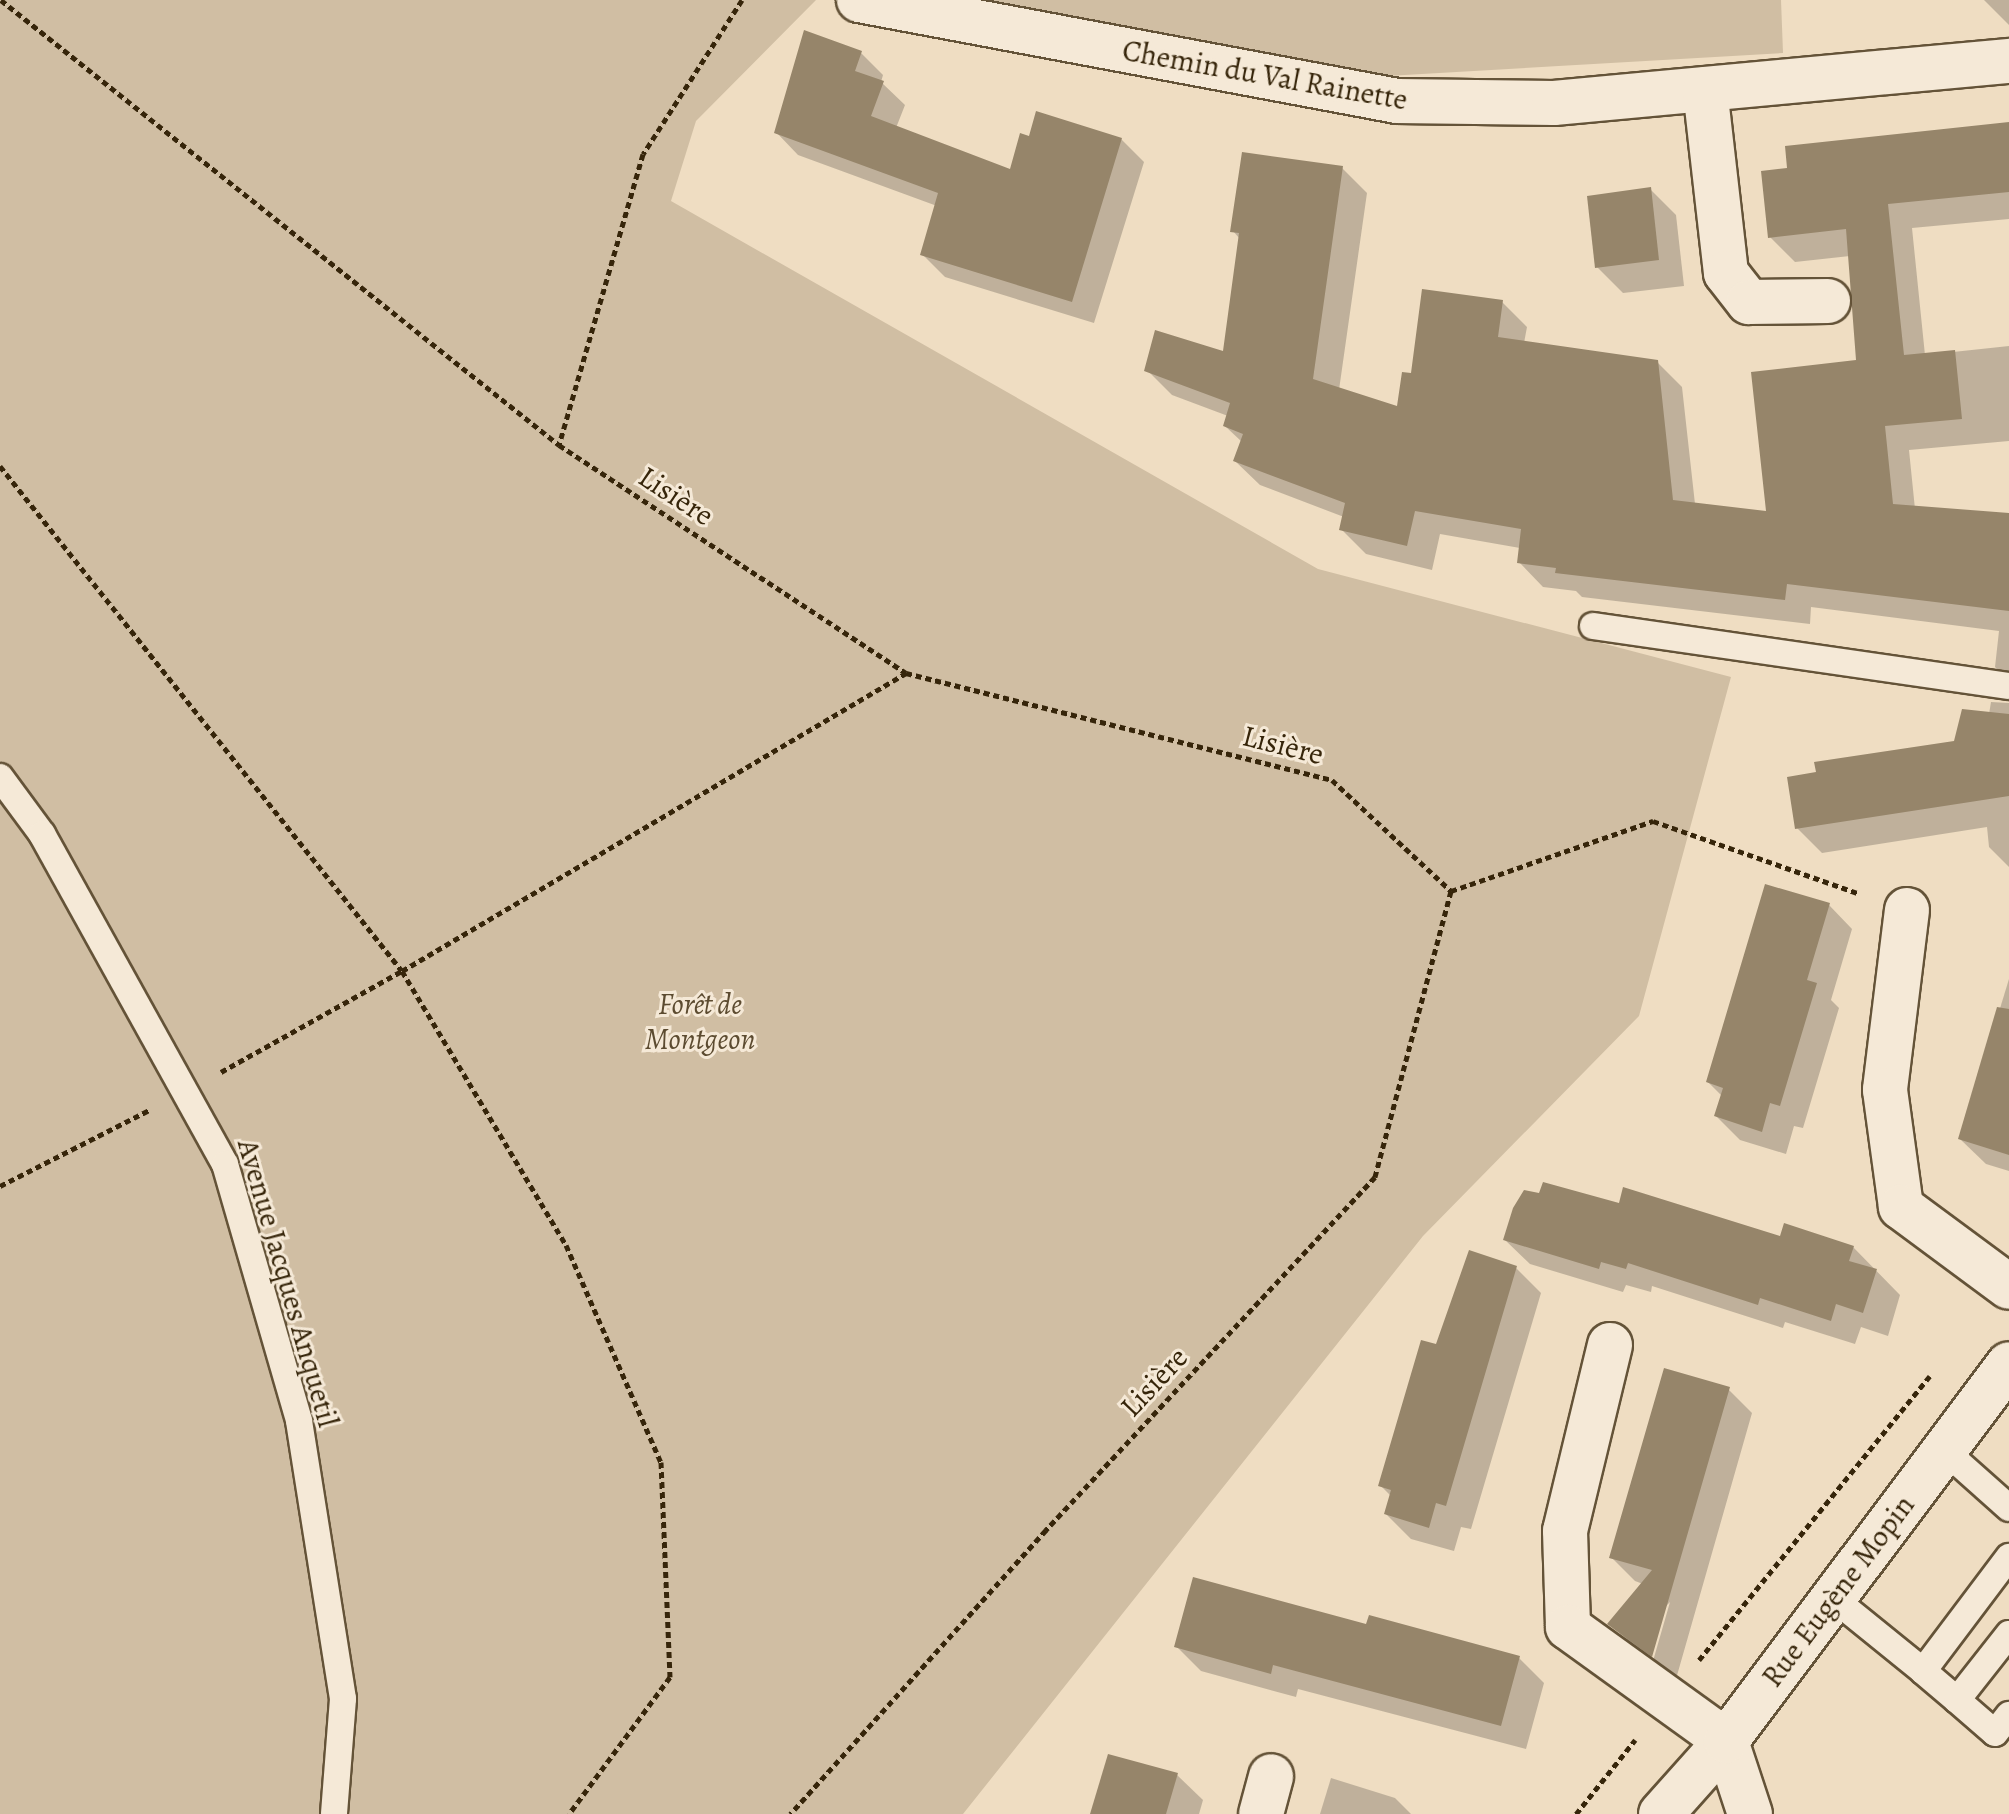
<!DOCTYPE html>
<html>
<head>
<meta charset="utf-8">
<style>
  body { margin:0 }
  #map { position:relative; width:2009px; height:1814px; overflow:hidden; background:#efddc2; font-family:Alegreya,serif }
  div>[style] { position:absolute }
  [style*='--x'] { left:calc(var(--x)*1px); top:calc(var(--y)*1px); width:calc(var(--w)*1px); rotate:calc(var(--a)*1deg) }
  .green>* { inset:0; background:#d0bea3 }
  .shadow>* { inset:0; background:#0003 }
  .building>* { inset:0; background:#96856a }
  .path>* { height:5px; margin-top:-2.5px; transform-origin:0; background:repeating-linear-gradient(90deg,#36250a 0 6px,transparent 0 10px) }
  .roads { filter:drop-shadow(2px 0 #645338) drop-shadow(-2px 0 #645338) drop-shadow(0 2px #645338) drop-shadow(0 -2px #645338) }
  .service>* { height:26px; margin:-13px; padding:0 13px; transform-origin:13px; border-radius:13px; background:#f5e9d7 }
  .minor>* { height:44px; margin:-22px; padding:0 22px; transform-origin:22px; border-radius:22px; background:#f5e9d7 }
  .tertiary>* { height:44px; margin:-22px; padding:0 22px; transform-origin:22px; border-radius:22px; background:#f5e9d7 }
  .secondary>* { height:44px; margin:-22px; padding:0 22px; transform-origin:22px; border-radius:22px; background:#f5e9d7 }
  span { translate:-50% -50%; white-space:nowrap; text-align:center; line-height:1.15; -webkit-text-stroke:6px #f5e9d7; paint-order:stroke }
  .street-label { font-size:30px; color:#36250a }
  .park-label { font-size:30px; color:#5c4b30; font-style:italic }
</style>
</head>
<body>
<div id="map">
  <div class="green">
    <i style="clip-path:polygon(0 0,816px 0,696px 121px,671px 201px,1318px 569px,1731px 677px,1639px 1016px,1423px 1236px,963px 1814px,0 1814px)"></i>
    <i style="clip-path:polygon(910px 0,1781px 0,1783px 53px,1283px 82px)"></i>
  </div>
  <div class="shadow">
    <i style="clip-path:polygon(1984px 0,2009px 0,2009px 25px)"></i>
    <i style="clip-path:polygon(861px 53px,883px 75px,881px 82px,905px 105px,896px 128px,1011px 171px,1030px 138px,1121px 139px,1144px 162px,1094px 323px,945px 277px,923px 255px,937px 206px,798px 155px,776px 132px)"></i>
    <i style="clip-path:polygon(2009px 124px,2009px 219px,1912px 228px,1925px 355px,2009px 346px,2009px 441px,1909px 450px,1915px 509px,2009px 515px,2009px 681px,1995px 667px,1999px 631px,1811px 607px,1810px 624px,1582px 597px,1576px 591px,1543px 587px,1519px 562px,1520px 548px,1440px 534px,1432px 570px,1366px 554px,1341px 529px,1344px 517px,1260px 485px,1235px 461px,1242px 442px,1225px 426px,1228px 416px,1172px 395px,1147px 370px,1224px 354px,1240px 239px,1233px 231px,1342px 168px,1367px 193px,1339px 390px,1398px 408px,1412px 376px,1502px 302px,1527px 327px,1524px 343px,1657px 362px,1682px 387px,1695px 504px,1768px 514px,1858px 361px,1850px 256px,1795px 262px,1770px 237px,1789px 170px)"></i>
    <i style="clip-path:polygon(1650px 189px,1676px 215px,1684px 286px,1623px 293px,1597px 267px)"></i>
    <i style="clip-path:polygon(1991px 702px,2009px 703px,2009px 867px,1989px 847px,1987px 827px,1822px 853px,1797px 828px,1956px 743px,1989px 714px)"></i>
    <i style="clip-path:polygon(1829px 905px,1852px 929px,1831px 1000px,1839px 1008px,1803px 1128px,1794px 1126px,1786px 1154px,1740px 1140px,1716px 1116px,1723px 1097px,1708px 1082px)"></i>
    <i style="clip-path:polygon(2009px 979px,2009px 1171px,1986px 1164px,1960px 1139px)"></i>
    <i style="clip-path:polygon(1620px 1206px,1781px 1239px,1853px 1247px,1900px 1295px,1888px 1336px,1861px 1327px,1855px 1344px,1785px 1322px,1783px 1328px,1652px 1286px,1651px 1292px,1626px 1285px,1623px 1292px,1530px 1264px,1505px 1240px)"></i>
    <i style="clip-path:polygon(1516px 1268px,1541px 1293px,1471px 1529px,1461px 1527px,1454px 1551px,1411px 1539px,1386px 1514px,1391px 1496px,1381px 1486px,1437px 1347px)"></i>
    <i style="clip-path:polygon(1728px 1389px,1752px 1413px,1676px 1679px,1653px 1661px,1670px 1602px,1664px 1608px,1649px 1659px,1610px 1624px,1643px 1584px,1635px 1581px,1611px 1557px)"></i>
    <i style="clip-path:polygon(1368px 1627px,1519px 1658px,1544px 1683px,1526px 1749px,1298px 1689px,1296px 1697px,1201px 1671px,1176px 1646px)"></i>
    <i style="clip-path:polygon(1177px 1775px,1203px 1800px,1199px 1814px,1092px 1814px)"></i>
    <i style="clip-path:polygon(1331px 1778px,1395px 1798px,1411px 1814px,1320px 1814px)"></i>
  </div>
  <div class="building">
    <i style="clip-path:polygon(804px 30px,862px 51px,855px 71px,884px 81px,871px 116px,1010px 169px,1020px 133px,1029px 136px,1036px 111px,1122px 138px,1072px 302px,920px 255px,938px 193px,774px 133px)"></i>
    <i style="clip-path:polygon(2009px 122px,2009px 192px,1888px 204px,1904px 355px,1955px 350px,1962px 419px,1885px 426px,1893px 504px,2009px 513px,2009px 611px,1787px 584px,1785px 600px,1555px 573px,1556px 568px,1517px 563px,1521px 529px,1415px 511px,1407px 546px,1339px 530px,1345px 503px,1233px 461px,1243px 434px,1223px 426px,1230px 403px,1144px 371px,1155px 330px,1223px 351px,1239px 233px,1230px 232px,1242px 152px,1343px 166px,1313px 379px,1397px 406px,1402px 372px,1411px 373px,1422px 289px,1503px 300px,1498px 337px,1658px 360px,1673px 500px,1766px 511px,1751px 372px,1856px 360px,1846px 229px,1768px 238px,1761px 171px,1787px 168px,1785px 146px)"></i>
    <i style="clip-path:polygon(1651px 187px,1659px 260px,1595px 268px,1587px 196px)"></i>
    <i style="clip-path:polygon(1962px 709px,2009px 714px,2009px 796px,1795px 829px,1787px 777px,1816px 772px,1814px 762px,1954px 741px)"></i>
    <i style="clip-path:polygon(1765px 884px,1830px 903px,1807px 980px,1817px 983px,1780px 1106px,1770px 1103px,1762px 1132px,1714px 1116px,1723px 1088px,1706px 1082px)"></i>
    <i style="clip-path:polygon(1997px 1007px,2009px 1009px,2009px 1155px,1958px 1139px)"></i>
    <i style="clip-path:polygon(1543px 1182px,1619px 1203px,1623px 1187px,1780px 1236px,1784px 1223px,1854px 1246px,1849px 1261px,1877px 1269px,1863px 1313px,1836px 1304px,1831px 1321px,1760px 1298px,1758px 1305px,1628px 1263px,1626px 1269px,1601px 1262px,1599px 1269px,1503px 1240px,1513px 1208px,1524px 1190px,1539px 1193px)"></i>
    <i style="clip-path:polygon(1469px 1250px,1517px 1266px,1446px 1506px,1436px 1503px,1429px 1528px,1384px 1514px,1391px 1490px,1378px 1486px,1421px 1340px,1436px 1344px)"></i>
    <i style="clip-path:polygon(1664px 1368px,1730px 1387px,1652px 1657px,1607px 1624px,1652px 1570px,1609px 1558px)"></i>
    <i style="clip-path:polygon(1193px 1577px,1366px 1624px,1369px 1615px,1520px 1656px,1501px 1726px,1273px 1665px,1271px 1674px,1174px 1647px)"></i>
    <i style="clip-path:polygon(1108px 1754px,1178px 1773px,1166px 1814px,1090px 1814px)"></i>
  </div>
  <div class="path">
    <i style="--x:1;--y:0;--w:714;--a:38.57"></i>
    <i style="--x:742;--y:0;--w:183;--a:122.7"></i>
    <i style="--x:643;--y:154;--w:303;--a:106.1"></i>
    <i style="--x:559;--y:445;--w:415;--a:33.3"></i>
    <i style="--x:906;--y:673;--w:439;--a:14.1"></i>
    <i style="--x:1332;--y:780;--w:163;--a:43"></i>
    <i style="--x:1451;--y:891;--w:296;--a:104.9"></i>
    <i style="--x:1375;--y:1177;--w:483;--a:133"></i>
    <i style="--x:1046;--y:1530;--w:382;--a:132"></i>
    <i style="--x:0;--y:466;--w:645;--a:51.48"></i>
    <i style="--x:402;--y:971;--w:319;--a:59.1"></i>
    <i style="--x:566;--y:1245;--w:237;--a:66.4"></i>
    <i style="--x:661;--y:1462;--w:215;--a:87.6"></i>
    <i style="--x:670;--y:1677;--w:170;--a:126.4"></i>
    <i style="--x:1451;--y:891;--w:214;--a:-19.1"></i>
    <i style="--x:1653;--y:821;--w:217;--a:19.4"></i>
    <i style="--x:221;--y:1072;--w:207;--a:-29.2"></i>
    <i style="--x:402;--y:971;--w:586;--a:-30.59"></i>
    <i style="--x:0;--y:1186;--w:167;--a:-27"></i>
    <i style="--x:1699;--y:1660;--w:366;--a:-50.9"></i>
    <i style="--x:1576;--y:1814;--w:95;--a:-51.4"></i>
  </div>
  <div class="roads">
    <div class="service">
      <i style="--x:1593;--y:626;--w:420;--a:8.2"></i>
      <i style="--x:0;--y:777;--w:71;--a:53.6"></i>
      <i style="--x:42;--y:834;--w:377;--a:61"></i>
      <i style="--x:225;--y:1164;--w:267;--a:73.9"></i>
      <i style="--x:299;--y:1421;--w:281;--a:81"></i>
      <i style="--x:343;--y:1699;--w:115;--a:94.5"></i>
      <i style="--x:1944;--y:1450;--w:87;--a:41.7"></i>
      <i style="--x:1833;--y:1598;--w:116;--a:39"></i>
      <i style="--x:1923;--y:1671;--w:143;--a:-53"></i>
      <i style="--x:1923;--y:1671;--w:45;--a:40.5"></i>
      <i style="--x:1957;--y:1700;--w:84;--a:-51.8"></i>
      <i style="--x:1957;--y:1700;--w:50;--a:41"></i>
      <i style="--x:1995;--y:1733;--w:23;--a:-52"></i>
    </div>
    <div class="minor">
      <i style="--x:859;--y:0;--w:547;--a:10.63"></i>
      <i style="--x:1397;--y:101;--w:157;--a:0.7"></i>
      <i style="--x:1554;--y:103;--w:457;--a:-5.3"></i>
      <i style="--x:1705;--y:89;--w:185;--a:83.5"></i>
      <i style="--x:1726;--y:273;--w:37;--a:52"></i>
      <i style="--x:1749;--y:302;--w:79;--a:-0.7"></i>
      <i style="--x:1907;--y:910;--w:181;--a:97"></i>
      <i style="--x:1885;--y:1090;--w:118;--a:82.2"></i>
      <i style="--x:1901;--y:1207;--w:134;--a:36.5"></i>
      <i style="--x:1610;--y:1345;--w:191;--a:103.6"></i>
      <i style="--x:1565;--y:1531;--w:96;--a:88.2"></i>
      <i style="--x:1568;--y:1627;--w:195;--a:35.8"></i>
      <i style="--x:1261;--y:1814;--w:39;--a:-75"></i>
    </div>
    <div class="tertiary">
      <i style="--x:1726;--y:1741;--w:77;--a:71.8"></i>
    </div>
    <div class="secondary">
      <i style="--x:1661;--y:1814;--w:98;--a:-48.3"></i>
      <i style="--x:1726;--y:1741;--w:471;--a:-53.1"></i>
    </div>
  </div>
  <div class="street-label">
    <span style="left:1265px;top:75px;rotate:10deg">Chemin du Val Rainette</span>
    <span style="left:676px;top:496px;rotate:33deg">Lisière</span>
    <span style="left:1283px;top:745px;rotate:14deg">Lisière</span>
    <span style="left:288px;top:1283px;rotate:74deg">Avenue Jacques Anquetil</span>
    <span style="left:1154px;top:1382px;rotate:-47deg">Lisière</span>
    <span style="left:1838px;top:1591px;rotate:-53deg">Rue Eugène Mopin</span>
  </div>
  <div class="park-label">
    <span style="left:700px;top:1021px">Forêt de<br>Montgeon</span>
  </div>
</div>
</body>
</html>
